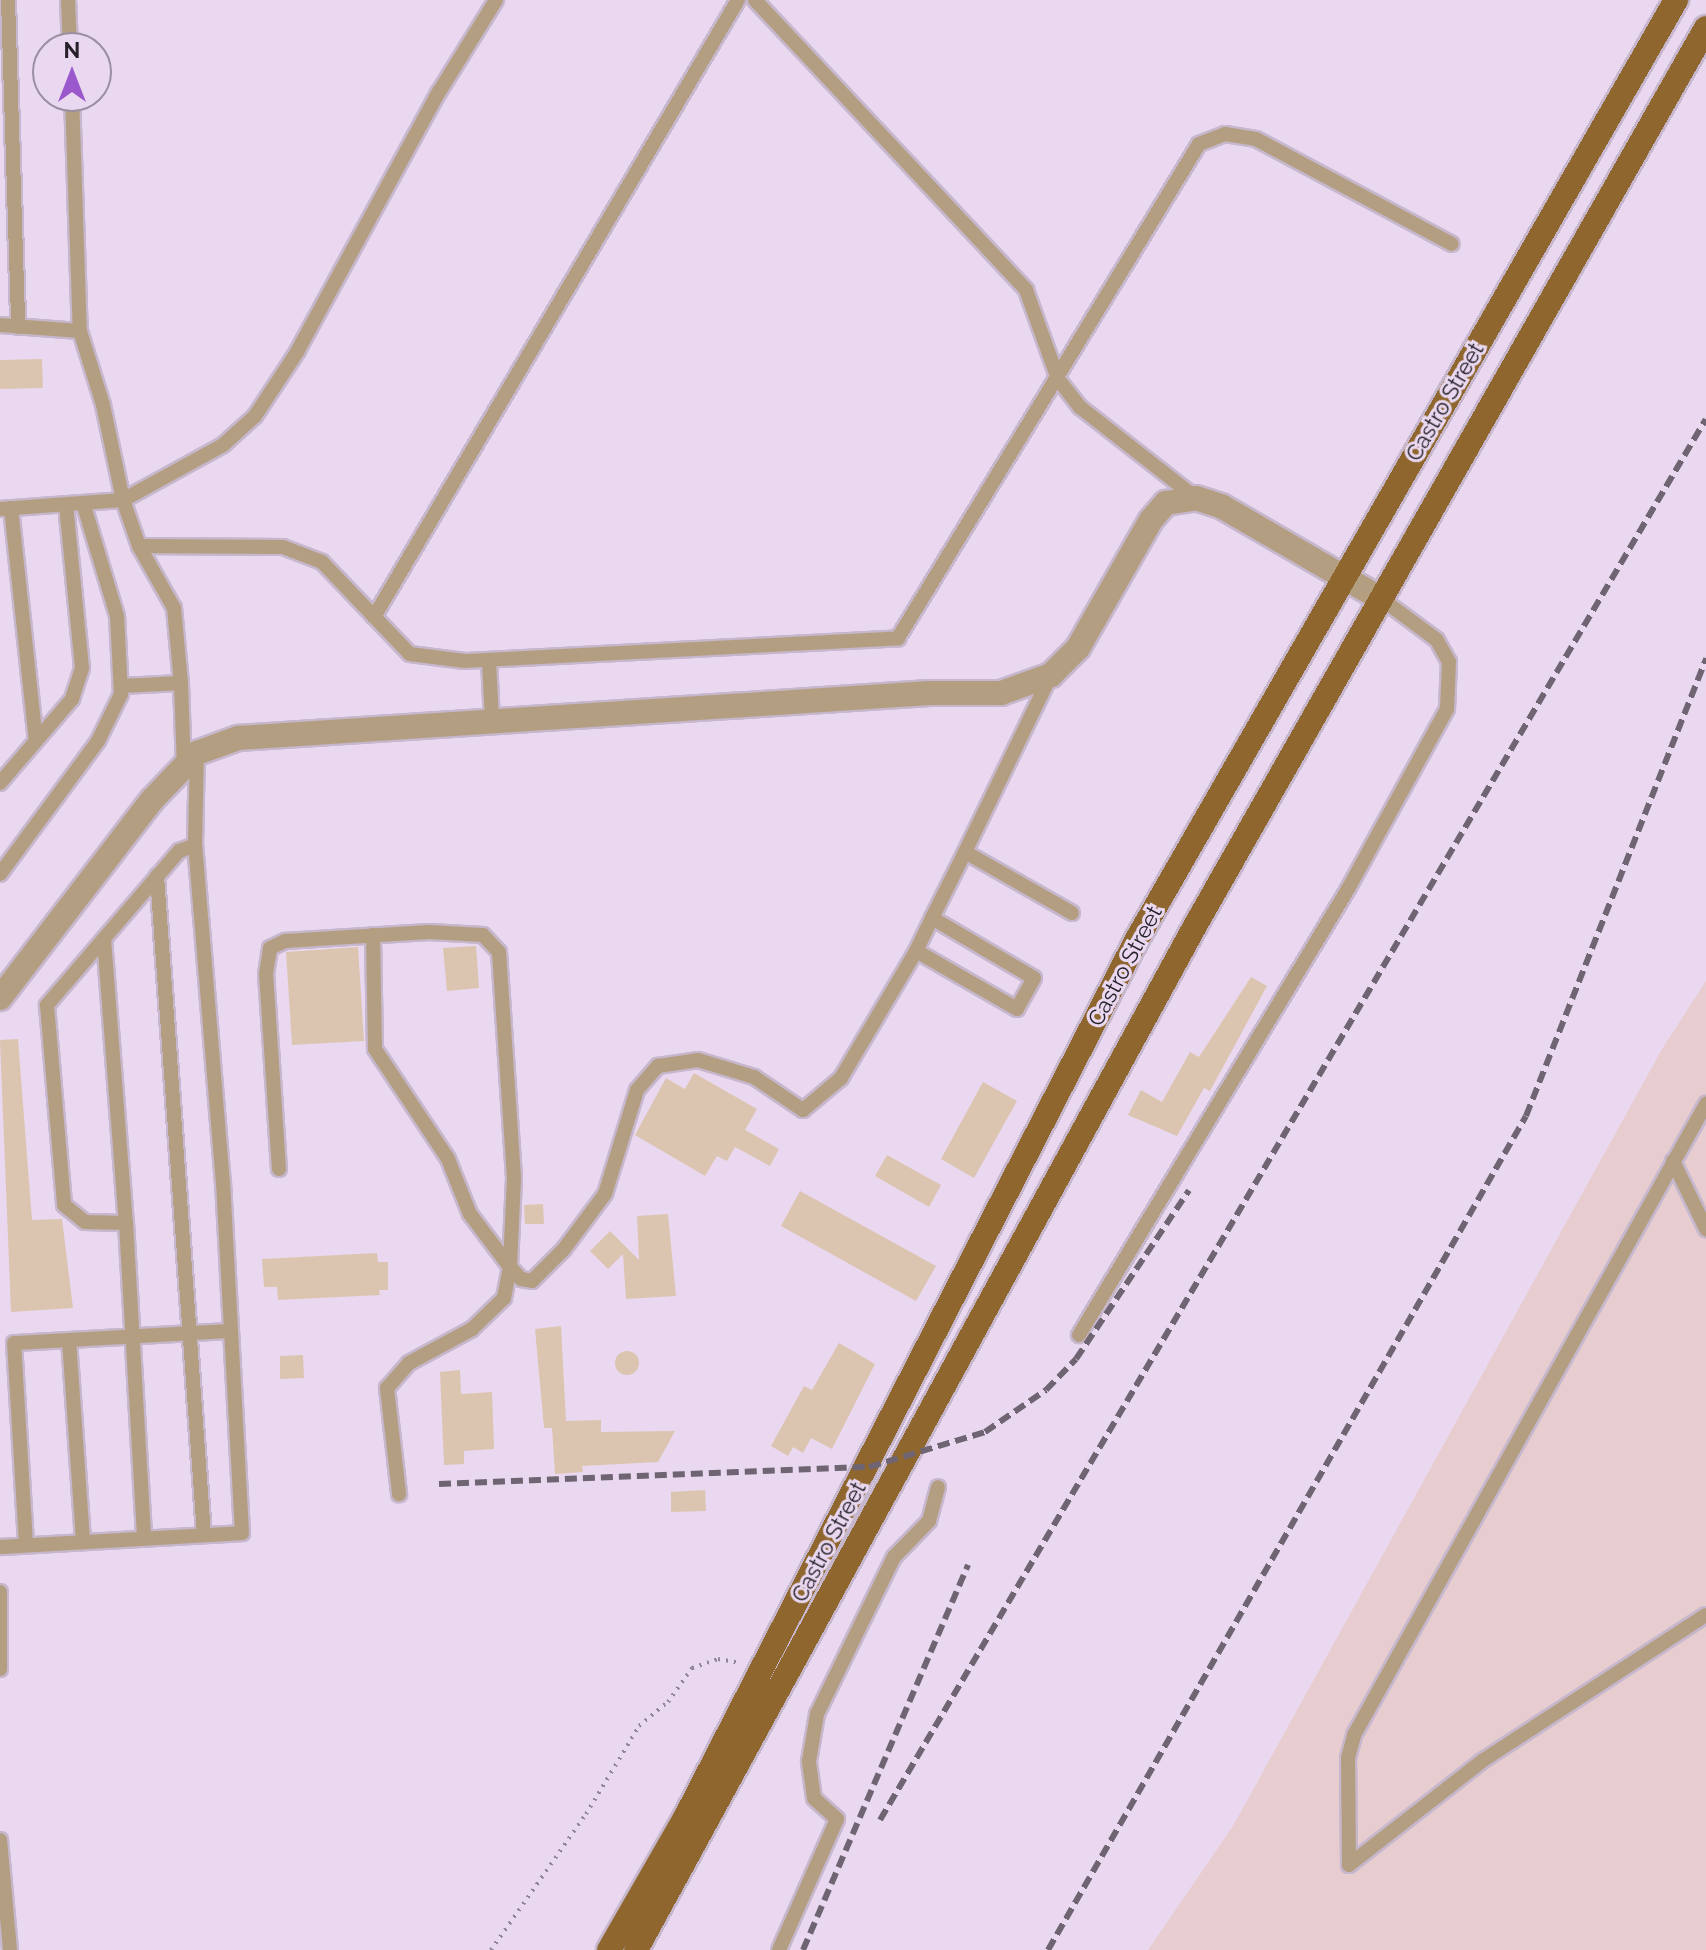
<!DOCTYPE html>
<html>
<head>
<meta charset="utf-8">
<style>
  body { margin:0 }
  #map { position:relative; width:1706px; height:1950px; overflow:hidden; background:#e9d8f0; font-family:Raleway,sans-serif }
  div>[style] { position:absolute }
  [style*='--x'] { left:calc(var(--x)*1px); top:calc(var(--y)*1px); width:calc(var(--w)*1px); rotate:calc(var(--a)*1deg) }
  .industrial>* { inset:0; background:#e8cdd0 }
  .building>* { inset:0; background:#dcc5b0 }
  .round { border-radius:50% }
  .path>* { height:4px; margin-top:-2px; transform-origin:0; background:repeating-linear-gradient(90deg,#918596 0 2px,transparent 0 8px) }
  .roads { filter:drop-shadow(2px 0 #c6b7cc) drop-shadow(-2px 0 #c6b7cc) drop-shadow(0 2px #c6b7cc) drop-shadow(0 -2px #c6b7cc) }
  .service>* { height:14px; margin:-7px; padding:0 7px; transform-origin:7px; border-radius:7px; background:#b49e82 }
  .minor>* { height:24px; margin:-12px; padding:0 12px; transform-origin:12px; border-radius:12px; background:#b49e82 }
  .primary>* { height:24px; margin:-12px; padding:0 12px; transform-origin:12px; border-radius:12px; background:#8e662e }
  .rail>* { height:6px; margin-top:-3px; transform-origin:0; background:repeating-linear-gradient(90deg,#6e6472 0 12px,transparent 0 18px) }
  span { translate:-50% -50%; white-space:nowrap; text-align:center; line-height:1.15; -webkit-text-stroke:6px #e9d8f0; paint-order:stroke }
  .street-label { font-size:22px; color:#262029 }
  .north { position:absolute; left:32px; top:32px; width:80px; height:80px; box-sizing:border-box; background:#e9d8f0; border:2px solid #9b8ea0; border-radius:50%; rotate:0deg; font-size:22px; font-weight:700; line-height:32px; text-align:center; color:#262029 }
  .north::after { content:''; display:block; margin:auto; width:28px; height:36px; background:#9b57cc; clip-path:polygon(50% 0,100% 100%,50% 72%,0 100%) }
</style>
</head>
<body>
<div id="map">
  <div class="industrial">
    <i style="clip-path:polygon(1706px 981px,1706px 1950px,1148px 1950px,1233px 1826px,1662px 1049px)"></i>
  </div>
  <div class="building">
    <i style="clip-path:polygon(42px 359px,43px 388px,0 389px,0 360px)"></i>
    <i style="clip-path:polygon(476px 946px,479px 988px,447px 991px,443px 948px)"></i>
    <i style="clip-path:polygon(358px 947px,364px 1041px,292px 1045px,286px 952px)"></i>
    <i style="clip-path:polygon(1251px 977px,1267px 986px,1210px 1091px,1204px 1088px,1177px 1136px,1128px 1115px,1141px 1090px,1162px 1102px,1190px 1052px,1199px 1057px)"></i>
    <i style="clip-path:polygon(18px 1039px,32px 1220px,62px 1219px,73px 1308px,11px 1312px,0 1040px)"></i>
    <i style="clip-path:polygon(694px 1073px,757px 1109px,745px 1130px,779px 1149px,770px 1166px,735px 1147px,727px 1161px,717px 1156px,705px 1176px,635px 1135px,666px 1078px,685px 1089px)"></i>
    <i style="clip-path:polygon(983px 1082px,1017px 1101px,974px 1178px,941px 1159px)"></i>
    <i style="clip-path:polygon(887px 1155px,941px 1185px,929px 1207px,875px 1176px)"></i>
    <i style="clip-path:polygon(800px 1191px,936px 1266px,916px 1301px,781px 1226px)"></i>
    <i style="clip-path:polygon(543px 1204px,544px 1224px,525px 1224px,524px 1205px)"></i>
    <i style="clip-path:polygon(668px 1214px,676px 1296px,626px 1299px,623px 1254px,608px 1269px,590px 1251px,610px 1231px,639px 1260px,637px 1216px)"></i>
    <i style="clip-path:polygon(377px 1253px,378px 1262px,388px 1262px,388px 1290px,379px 1290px,380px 1295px,278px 1300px,277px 1287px,264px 1287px,262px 1259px)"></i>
    <i style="clip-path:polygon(561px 1326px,566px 1421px,601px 1420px,601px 1432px,675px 1431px,658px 1462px,582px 1466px,583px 1472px,555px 1474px,552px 1428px,544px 1428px,535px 1329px)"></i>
    <i style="clip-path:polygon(839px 1343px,875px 1364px,832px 1449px,811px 1438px,803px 1453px,793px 1447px,788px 1456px,771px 1446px,804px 1386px,812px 1390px)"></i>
    <i class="round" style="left:615px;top:1351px;width:24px;height:24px"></i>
    <i style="clip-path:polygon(303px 1355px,304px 1378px,280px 1379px,280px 1356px)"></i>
    <i style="clip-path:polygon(460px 1370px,461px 1394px,492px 1392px,494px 1449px,464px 1451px,464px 1464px,444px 1465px,440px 1372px)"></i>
    <i style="clip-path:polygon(705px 1490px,706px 1511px,671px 1512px,671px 1492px)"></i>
  </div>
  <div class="path">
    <i style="--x:491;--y:1950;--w:166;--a:-55.1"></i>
    <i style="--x:586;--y:1814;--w:103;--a:-58.9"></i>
    <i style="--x:639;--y:1726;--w:38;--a:-40"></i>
    <i style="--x:668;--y:1702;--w:42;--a:-54.8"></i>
    <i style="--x:692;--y:1668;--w:28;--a:-19"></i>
    <i style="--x:718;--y:1659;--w:22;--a:10"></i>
  </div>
  <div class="roads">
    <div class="service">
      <i style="--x:8;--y:0;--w:327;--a:88.2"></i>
      <i style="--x:68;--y:0;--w:48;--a:87.6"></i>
      <i style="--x:755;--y:0;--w:397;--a:46.9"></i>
      <i style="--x:1026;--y:290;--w:95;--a:70.2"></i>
      <i style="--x:1058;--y:379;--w:36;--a:52"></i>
      <i style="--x:1080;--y:407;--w:147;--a:38.1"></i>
      <i style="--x:72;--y:96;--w:235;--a:88.1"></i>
      <i style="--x:0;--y:325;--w:80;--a:4.3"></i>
      <i style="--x:80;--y:331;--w:77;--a:72.7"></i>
      <i style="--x:103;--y:405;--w:97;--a:78.1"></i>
      <i style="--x:123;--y:500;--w:114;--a:-28.8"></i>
      <i style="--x:223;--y:445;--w:43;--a:-42.2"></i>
      <i style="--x:255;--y:416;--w:77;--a:-56.7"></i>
      <i style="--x:297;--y:352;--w:296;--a:-61.4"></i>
      <i style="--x:439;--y:92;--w:108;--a:-58.2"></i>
      <i style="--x:11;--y:508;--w:234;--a:83.9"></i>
      <i style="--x:0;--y:509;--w:123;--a:-4.2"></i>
      <i style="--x:123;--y:500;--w:49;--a:70.8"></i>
      <i style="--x:139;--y:546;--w:144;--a:0.4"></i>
      <i style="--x:283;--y:547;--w:42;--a:21"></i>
      <i style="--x:322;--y:562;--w:127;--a:46.3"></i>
      <i style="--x:410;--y:654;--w:55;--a:7.3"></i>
      <i style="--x:465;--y:661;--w:434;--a:-3"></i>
      <i style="--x:898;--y:638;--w:578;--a:-58.65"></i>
      <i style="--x:1199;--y:144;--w:28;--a:-21"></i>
      <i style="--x:1225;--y:134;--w:31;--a:9"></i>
      <i style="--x:1256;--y:139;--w:222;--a:28.2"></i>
      <i style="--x:139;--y:546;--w:71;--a:60.6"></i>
      <i style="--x:174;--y:608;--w:75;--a:84.7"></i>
      <i style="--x:374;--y:617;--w:716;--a:-59.46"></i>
      <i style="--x:489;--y:660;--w:62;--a:87.2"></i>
      <i style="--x:122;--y:686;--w:59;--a:-2.9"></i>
      <i style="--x:181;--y:683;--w:84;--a:88"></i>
      <i style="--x:0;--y:783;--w:111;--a:-49.4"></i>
      <i style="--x:72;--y:699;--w:33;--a:-72"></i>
      <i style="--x:82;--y:668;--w:164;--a:-95.6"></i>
      <i style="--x:195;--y:845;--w:92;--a:-88.8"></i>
      <i style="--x:965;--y:852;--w:123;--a:29.7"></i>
      <i style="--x:0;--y:874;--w:165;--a:-53.6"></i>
      <i style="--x:98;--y:741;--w:52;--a:-63.9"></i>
      <i style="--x:121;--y:694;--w:78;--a:-92.9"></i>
      <i style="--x:117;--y:616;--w:118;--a:-106.7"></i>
      <i style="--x:157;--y:876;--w:661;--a:85.92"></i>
      <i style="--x:932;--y:918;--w:118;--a:30.5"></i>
      <i style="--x:1034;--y:978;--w:35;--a:119"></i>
      <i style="--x:1017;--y:1009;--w:116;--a:-150.1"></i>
      <i style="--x:916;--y:951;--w:37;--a:-64"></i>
      <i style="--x:932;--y:918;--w:74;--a:-63.4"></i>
      <i style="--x:965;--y:852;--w:197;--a:-64.1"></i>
      <i style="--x:373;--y:935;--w:114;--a:89"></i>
      <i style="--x:375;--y:1049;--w:132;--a:56.4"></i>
      <i style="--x:448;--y:1159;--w:59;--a:68.2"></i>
      <i style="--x:470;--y:1214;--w:66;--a:53"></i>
      <i style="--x:510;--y:1267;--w:32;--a:101"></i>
      <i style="--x:504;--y:1298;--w:45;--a:135.9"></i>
      <i style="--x:472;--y:1329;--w:72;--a:151.6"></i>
      <i style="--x:409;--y:1363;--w:33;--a:131"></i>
      <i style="--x:387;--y:1388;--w:107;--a:83.5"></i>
      <i style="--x:104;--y:939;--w:285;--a:85.6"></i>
      <i style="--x:1673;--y:1161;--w:76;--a:64.1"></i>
      <i style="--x:279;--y:1169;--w:195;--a:-93.8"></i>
      <i style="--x:266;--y:974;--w:26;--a:-81"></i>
      <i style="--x:270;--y:948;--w:17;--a:-25"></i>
      <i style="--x:285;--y:941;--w:144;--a:-3.6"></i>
      <i style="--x:429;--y:932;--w:54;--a:3.2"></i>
      <i style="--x:483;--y:935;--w:23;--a:47"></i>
      <i style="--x:499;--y:952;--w:226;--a:86.2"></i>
      <i style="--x:514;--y:1178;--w:89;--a:92.6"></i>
      <i style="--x:510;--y:1267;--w:16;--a:47"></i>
      <i style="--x:521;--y:1279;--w:11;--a:10"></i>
      <i style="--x:532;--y:1281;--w:45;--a:-45"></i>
      <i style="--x:564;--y:1249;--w:69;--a:-53.3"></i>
      <i style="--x:605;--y:1194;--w:109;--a:-72.9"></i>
      <i style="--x:637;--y:1090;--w:32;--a:-49"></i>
      <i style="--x:658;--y:1066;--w:40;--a:-8.5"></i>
      <i style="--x:698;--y:1060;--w:59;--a:16.9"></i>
      <i style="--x:754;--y:1077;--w:59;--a:34"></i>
      <i style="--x:803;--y:1110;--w:50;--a:-40.1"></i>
      <i style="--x:841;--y:1078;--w:147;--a:-59.4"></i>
      <i style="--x:1079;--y:1335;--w:521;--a:-58.9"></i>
      <i style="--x:1348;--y:889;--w:205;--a:-61.2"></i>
      <i style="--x:1447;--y:709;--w:47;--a:-87.6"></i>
      <i style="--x:1449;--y:662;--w:25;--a:-119"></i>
      <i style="--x:1437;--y:640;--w:67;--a:-143.5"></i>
      <i style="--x:69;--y:1340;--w:202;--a:86"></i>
      <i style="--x:26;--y:1544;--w:201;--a:-93.4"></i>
      <i style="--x:14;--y:1343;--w:217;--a:-3.2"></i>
      <i style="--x:0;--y:1547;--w:242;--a:-3.3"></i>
      <i style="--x:242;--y:1533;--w:350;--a:-93.1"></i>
      <i style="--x:223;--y:1184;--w:340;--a:-94.7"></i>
      <i style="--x:195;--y:845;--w:17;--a:159"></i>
      <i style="--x:179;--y:851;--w:203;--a:130.6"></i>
      <i style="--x:47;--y:1005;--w:201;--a:85.1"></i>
      <i style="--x:64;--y:1205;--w:27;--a:39"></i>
      <i style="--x:85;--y:1222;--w:41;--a:1.4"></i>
      <i style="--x:126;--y:1223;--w:316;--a:86.7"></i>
      <i style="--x:0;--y:1592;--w:77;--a:90"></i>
      <i style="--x:0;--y:1840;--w:110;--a:84.8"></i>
      <i style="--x:1349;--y:1865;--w:107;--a:-90.5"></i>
      <i style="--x:1348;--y:1758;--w:24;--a:-75"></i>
      <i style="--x:1354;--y:1735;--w:723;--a:-60.85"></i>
      <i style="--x:1349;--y:1865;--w:169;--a:-38"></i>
      <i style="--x:1482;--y:1761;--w:267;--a:-33.1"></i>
      <i style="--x:779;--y:1950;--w:143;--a:-66.1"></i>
      <i style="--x:837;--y:1819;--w:31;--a:-138"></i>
      <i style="--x:814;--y:1798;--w:37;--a:-98"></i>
      <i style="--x:809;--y:1761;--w:48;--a:-80.3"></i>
      <i style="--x:817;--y:1714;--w:175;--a:-63.9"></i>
      <i style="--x:894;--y:1557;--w:50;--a:-45.8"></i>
      <i style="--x:929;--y:1521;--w:35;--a:-75"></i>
    </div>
    <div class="minor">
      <i style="--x:0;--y:998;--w:250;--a:-52.5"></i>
      <i style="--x:152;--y:800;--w:65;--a:-46.2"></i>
      <i style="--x:197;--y:753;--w:44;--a:-20.1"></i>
      <i style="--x:238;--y:738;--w:693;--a:-3.72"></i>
      <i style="--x:930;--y:693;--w:71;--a:0"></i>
      <i style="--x:1001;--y:693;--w:53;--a:-19.8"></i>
      <i style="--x:1051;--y:675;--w:38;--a:-45"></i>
      <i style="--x:1078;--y:648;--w:147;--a:-60.3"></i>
      <i style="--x:1151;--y:520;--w:23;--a:-49"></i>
      <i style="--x:1166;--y:503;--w:30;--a:-9"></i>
      <i style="--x:1196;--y:498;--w:26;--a:18"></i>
      <i style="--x:1221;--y:506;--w:187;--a:30.1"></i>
    </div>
    <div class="primary">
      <i style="--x:609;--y:1950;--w:152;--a:-60.1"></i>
      <i style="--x:685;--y:1818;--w:988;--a:-62.79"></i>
      <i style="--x:1137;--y:939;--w:1083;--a:-60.14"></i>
      <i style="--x:636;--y:1950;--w:1167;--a:-61.37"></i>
      <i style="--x:1195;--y:926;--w:1033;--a:-60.36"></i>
    </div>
  </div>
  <div class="rail">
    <i style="--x:439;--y:1484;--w:430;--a:-2.3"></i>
    <i style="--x:869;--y:1467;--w:121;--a:-16.8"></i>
    <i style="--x:985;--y:1432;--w:74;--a:-34.5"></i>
    <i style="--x:1046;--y:1390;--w:43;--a:-45.9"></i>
    <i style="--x:1076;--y:1359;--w:203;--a:-56.2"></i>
    <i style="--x:880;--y:1820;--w:1626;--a:-59.48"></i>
    <i style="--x:803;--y:1950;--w:419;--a:-66.8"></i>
    <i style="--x:1048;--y:1950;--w:961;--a:-60.18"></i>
    <i style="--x:1526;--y:1116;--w:492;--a:-68.5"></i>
  </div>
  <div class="street-label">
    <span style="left:1445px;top:402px;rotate:-60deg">Castro Street</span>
    <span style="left:1125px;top:966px;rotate:-62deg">Castro Street</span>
    <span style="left:829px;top:1542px;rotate:-62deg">Castro Street</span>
  </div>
  <div class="north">N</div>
</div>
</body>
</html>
